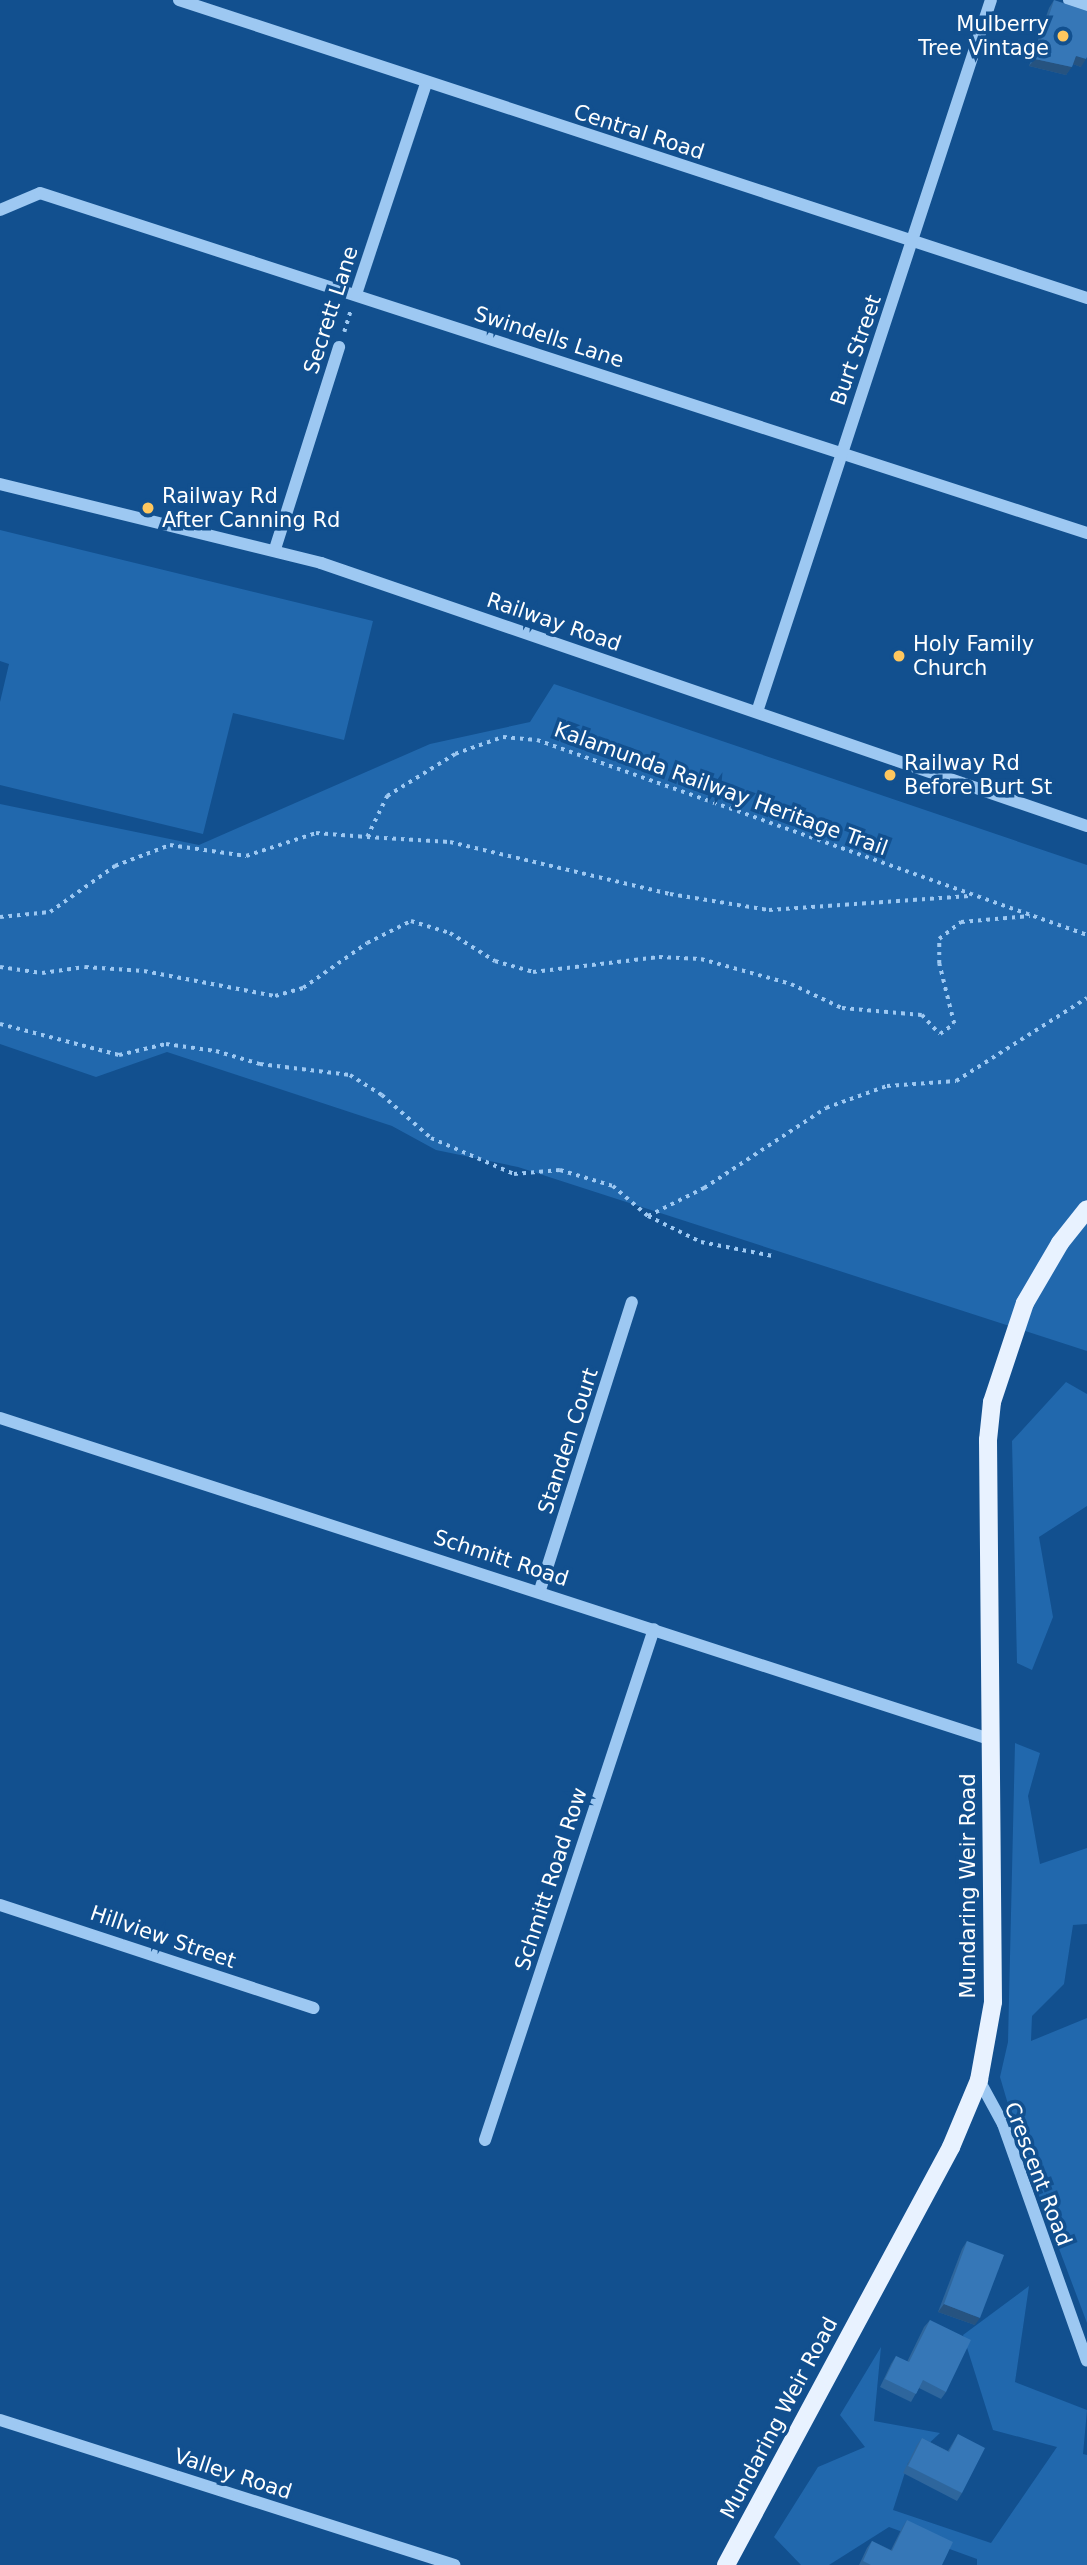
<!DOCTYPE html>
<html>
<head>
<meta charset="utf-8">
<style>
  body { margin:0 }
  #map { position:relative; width:1087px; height:2565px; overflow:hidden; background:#12508f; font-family:"DejaVu Sans",sans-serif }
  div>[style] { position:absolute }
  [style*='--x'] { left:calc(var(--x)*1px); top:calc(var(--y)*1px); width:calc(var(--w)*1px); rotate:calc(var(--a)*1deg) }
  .green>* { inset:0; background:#2168ad }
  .path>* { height:3.5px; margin-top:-1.75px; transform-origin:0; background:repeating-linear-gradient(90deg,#9dc8f2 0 3.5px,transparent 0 8.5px) }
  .minor>* { height:12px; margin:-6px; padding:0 6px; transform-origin:6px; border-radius:6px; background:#9dc8f2 }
  .major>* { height:18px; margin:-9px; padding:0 9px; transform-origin:9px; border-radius:9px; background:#e8f2ff }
  .wall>* { inset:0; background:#2e669d }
  .shaded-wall>* { inset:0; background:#265380 }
  .building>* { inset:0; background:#3677b7 }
  .dots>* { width:19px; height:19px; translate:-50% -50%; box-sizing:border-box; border:4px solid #12508f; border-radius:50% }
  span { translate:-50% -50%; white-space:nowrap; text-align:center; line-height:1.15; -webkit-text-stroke:7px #12508f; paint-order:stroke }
  .poi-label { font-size:21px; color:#fff }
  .right { translate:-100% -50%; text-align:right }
  .left { translate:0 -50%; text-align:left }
  .street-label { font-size:21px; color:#fff }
</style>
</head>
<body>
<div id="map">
  <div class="green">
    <i style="clip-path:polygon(0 530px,373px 621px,344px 740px,233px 713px,203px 834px,0 785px,0 702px,9px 664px,0 661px)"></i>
    <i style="clip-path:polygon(554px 684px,1087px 865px,1087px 1351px,518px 1167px,436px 1150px,392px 1126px,167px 1052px,96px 1077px,0 1044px,0 804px,199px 845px,430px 744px,530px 722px)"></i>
    <i style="clip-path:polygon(1066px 1382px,1087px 1394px,1087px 1506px,1039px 1537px,1053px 1617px,1032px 1670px,1017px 1663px,1012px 1441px)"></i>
    <i style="clip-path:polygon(1015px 1743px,1040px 1753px,1028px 1796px,1040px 1864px,1087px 1848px,1087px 1924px,1073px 1925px,1064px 1984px,1032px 2016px,1031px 2041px,1087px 2018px,1087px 2323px,1020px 2145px,1000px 2077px,1008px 2042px)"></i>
    <i style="clip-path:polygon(1029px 2286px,1015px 2382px,1087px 2410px,1083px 2454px,1087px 2455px,1087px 2565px,977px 2565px,977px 2559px,889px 2527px,829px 2565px,801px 2565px,774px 2537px,818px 2467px,865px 2447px,840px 2415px,881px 2347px,874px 2421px,940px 2433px,908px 2463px,893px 2510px,991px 2543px,1057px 2447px,993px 2430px,963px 2335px)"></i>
  </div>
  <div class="path">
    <i style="--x:344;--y:332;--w:24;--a:-73"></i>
    <i style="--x:367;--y:837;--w:83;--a:3.4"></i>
    <i style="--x:450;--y:842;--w:226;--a:13.3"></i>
    <i style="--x:670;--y:894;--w:100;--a:9.2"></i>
    <i style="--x:769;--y:910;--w:201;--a:-4"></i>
    <i style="--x:0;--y:917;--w:50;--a:-5.7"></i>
    <i style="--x:50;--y:912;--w:80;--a:-35.3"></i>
    <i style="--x:115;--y:866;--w:59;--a:-20.9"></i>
    <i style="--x:170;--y:845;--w:77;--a:8.2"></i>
    <i style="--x:246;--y:856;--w:74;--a:-18.2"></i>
    <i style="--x:316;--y:833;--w:51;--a:4.5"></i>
    <i style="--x:367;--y:837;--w:46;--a:-64"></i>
    <i style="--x:387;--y:796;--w:80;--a:-31.7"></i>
    <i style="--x:455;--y:754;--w:51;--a:-19.5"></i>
    <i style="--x:503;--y:737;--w:34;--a:5"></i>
    <i style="--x:537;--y:740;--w:584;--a:19.52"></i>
    <i style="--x:0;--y:967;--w:42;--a:8.1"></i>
    <i style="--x:42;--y:973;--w:43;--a:-7.9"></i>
    <i style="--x:85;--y:967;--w:59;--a:3.9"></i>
    <i style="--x:144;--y:971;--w:133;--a:10.8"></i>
    <i style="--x:275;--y:996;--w:29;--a:-16"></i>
    <i style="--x:303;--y:988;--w:78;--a:-35.1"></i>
    <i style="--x:367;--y:943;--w:49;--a:-26.6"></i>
    <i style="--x:411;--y:921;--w:41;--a:17.1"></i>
    <i style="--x:450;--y:933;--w:53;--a:31.9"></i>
    <i style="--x:495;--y:961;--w:40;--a:16"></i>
    <i style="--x:533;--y:972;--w:127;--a:-6.8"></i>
    <i style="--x:659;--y:957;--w:42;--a:2.7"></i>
    <i style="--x:701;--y:959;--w:93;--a:15.5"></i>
    <i style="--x:791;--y:984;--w:56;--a:25.2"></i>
    <i style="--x:842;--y:1008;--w:80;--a:5"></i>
    <i style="--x:922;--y:1015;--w:26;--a:47"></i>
    <i style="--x:940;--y:1034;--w:17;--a:-36"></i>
    <i style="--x:954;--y:1024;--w:62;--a:-104"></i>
    <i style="--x:939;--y:964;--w:25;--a:-90"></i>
    <i style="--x:939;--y:939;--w:28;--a:-38"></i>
    <i style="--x:961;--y:922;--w:69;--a:-5"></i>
    <i style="--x:0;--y:1024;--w:123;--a:14.6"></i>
    <i style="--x:119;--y:1055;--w:48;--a:-13.2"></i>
    <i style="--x:166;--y:1044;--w:50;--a:8"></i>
    <i style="--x:216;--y:1051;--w:46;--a:16.5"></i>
    <i style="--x:260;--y:1064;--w:91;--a:7"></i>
    <i style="--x:350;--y:1075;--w:38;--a:32"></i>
    <i style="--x:382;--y:1095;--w:65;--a:41.3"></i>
    <i style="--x:431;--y:1138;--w:90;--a:23.4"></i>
    <i style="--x:514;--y:1174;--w:46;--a:-5"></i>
    <i style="--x:560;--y:1170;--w:55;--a:16.8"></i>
    <i style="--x:613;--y:1186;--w:46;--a:40.6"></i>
    <i style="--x:648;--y:1216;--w:59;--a:26.1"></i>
    <i style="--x:701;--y:1242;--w:73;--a:11"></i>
    <i style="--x:648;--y:1216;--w:63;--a:-26.6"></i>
    <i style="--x:704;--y:1188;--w:146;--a:-33.3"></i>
    <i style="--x:826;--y:1108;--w:65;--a:-19.8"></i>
    <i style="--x:887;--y:1086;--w:69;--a:-4.1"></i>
    <i style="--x:956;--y:1081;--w:155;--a:-32.4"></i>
  </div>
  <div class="minor">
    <i style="--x:179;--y:0;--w:956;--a:18.17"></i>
    <i style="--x:1069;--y:0;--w:19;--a:18"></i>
    <i style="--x:0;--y:210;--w:43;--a:-23"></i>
    <i style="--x:40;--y:193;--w:1101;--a:17.99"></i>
    <i style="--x:356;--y:294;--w:221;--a:-71.6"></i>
    <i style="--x:0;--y:484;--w:331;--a:13.8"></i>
    <i style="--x:321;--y:563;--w:810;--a:18.95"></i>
    <i style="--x:275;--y:549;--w:212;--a:-72.4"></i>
    <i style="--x:757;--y:712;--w:749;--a:-71.81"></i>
    <i style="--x:0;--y:1418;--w:1040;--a:17.98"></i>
    <i style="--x:540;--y:1590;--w:302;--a:-72.3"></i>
    <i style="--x:0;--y:1905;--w:330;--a:18.2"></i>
    <i style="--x:979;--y:2080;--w:50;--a:61.4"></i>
    <i style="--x:1003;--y:2124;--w:251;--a:70.5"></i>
    <i style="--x:485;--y:2140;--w:538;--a:-71.7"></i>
    <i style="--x:0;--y:2420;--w:477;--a:17.7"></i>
  </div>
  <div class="major">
    <i style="--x:726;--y:2565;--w:475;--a:-61.7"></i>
    <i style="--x:951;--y:2147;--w:73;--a:-67.3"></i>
    <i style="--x:979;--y:2080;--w:79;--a:-79.8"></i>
    <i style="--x:993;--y:2002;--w:562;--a:-90.51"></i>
    <i style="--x:988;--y:1440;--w:38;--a:-84"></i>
    <i style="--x:992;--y:1402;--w:104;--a:-71.6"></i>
    <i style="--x:1025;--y:1303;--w:69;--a:-59.7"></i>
    <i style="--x:1060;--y:1243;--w:43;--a:-51.5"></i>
  </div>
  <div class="wall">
    <i style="clip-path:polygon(1054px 0,1081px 67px,1073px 64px,1066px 75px,1029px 66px,1049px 8px)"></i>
    <i style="clip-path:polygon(967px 2241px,975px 2325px,938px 2312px,962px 2249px)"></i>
    <i style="clip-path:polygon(930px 2320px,946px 2392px,941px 2399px,919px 2388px,911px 2402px,880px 2387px,891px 2364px,896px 2356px,907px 2362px,924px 2327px)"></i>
    <i style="clip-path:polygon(958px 2434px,962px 2493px,957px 2501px,903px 2473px,917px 2445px,922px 2438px,948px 2451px)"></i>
    <i style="clip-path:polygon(907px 2520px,942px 2565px,859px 2565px,867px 2548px,872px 2541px,891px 2550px,902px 2528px)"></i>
  </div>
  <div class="shaded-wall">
    <i style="clip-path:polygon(1076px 56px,1086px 59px,1081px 67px,1070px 63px)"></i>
    <i style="clip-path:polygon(1035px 59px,1072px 67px,1066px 75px,1029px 66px)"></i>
    <i style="clip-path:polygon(944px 2304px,980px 2318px,975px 2325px,938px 2312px)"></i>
  </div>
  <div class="building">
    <i style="clip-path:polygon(1054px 0,1087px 11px,1087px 57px,1086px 59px,1076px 56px,1072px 67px,1035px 59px)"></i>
    <i style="clip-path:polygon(967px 2241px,1004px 2255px,980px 2318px,944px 2304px)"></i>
    <i style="clip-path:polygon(930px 2320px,971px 2340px,946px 2392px,923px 2380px,916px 2394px,885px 2379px,896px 2356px,909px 2362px)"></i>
    <i style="clip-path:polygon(958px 2434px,985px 2448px,962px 2493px,908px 2466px,922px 2438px,949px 2452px)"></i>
    <i style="clip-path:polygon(907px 2520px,953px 2542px,942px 2565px,871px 2565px,863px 2561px,872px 2541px,892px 2551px)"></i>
  </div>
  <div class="dots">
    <i style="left:1063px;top:36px;background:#ffc75e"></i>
    <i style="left:148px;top:508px;background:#ffc75e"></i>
    <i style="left:899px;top:656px;background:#ffc75e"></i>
    <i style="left:890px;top:775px;background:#ffc75e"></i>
  </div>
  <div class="poi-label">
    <span class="right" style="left:1049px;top:36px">Mulberry<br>Tree Vintage</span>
    <span class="left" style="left:162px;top:508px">Railway Rd<br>After Canning Rd</span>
    <span class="left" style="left:913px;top:656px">Holy Family<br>Church</span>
    <span class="left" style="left:904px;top:775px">Railway Rd<br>Before Burt St</span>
  </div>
  <div class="street-label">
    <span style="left:639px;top:132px;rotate:18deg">Central Road</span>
    <span style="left:331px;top:310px;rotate:-72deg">Secrett Lane</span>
    <span style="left:549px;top:337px;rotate:18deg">Swindells Lane</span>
    <span style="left:856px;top:350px;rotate:-71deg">Burt Street</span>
    <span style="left:554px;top:622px;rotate:19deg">Railway Road</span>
    <span style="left:721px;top:789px;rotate:20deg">Kalamunda Railway Heritage Trail</span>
    <span style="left:568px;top:1441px;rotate:-72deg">Standen Court</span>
    <span style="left:501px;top:1558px;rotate:18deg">Schmitt Road</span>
    <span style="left:551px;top:1879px;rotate:-72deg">Schmitt Road Row</span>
    <span style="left:968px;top:1886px;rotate:-90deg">Mundaring Weir Road</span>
    <span style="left:163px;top:1937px;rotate:19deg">Hillview Street</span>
    <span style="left:1038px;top:2174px;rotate:69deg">Crescent Road</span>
    <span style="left:779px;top:2418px;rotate:-62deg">Mundaring Weir Road</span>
    <span style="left:233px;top:2474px;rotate:18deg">Valley Road</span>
  </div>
</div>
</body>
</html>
